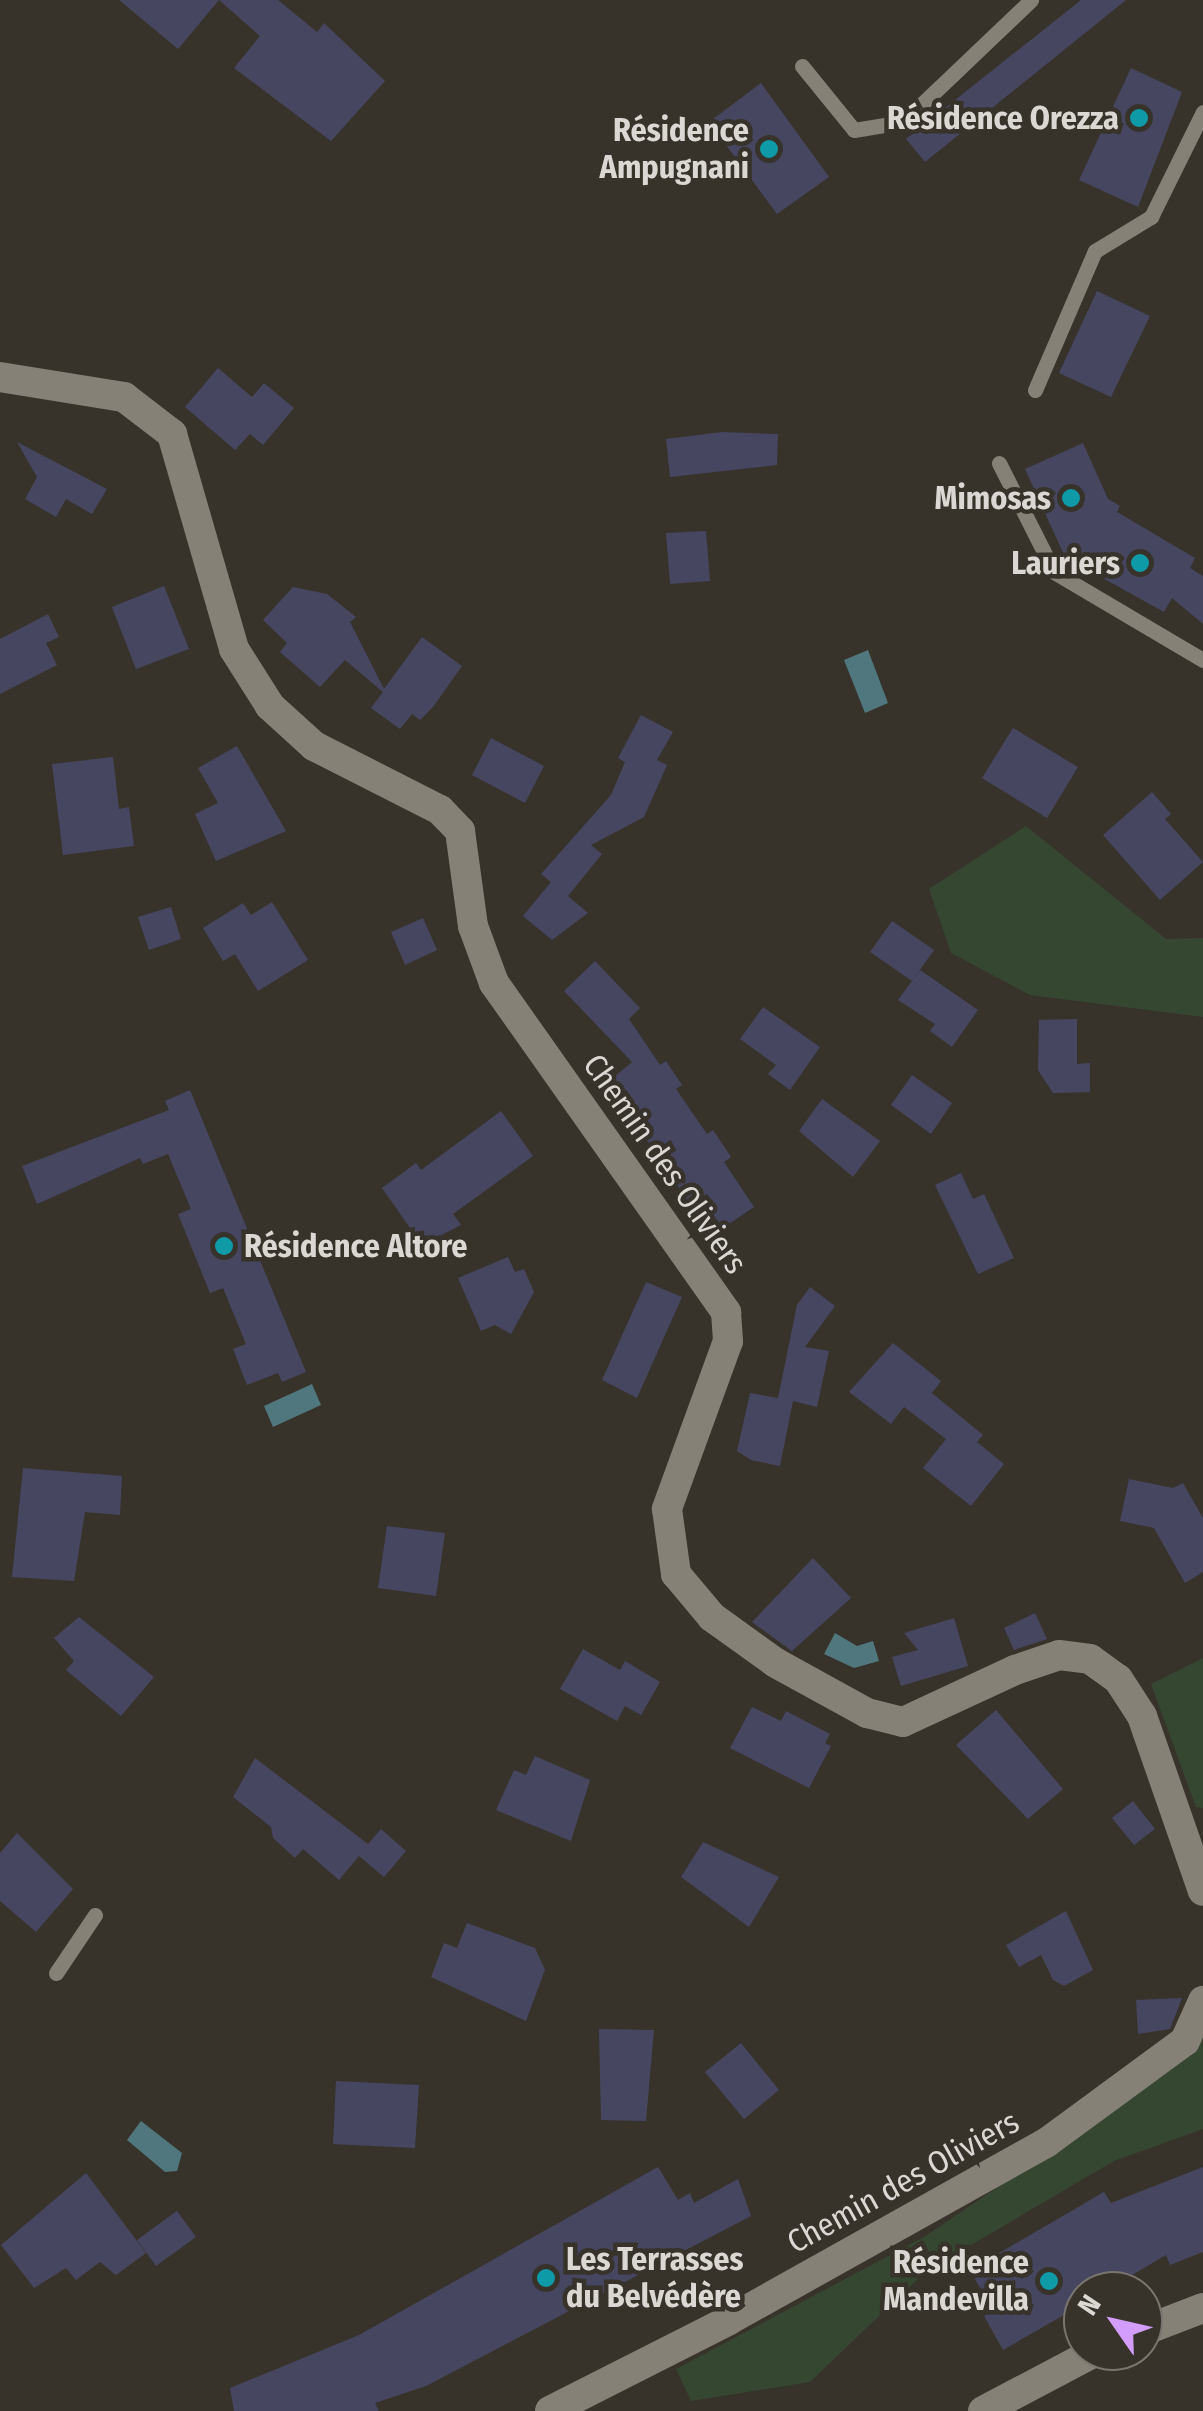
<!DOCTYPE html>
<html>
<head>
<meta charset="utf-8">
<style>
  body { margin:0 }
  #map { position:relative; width:1203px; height:2411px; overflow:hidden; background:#37332b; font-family:"Fira Sans Condensed",sans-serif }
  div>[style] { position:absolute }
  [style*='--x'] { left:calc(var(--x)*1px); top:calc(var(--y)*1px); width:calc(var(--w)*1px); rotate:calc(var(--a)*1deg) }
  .green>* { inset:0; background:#364731 }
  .water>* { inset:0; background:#50777e }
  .building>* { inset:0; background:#464661 }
  .lane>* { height:15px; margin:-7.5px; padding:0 7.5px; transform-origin:7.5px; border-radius:7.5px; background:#868177 }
  .street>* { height:30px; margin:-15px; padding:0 15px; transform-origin:15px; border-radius:15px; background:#868177 }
  .dots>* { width:28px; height:28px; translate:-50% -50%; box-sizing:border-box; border:5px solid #37332b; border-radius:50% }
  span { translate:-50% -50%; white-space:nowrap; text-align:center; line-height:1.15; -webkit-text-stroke:9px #37332b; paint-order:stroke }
  .poi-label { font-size:32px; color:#dbd8d3; font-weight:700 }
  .right { translate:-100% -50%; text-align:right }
  .left { translate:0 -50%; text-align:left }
  .street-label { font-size:32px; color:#dbd8d3 }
  .north { position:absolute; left:1063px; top:2271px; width:100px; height:100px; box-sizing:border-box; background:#37332b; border:2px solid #79756e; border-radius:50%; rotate:304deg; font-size:28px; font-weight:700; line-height:40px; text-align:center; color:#dbd8d3 }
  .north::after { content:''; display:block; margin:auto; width:35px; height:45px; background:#d29dfd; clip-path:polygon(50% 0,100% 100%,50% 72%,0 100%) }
</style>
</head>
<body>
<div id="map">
  <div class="green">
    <i style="clip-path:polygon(1026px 826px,1166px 939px,1203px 938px,1203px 1017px,1030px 995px,951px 953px,929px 889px)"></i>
    <i style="clip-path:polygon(1203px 1658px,1203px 1808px,1196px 1807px,1151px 1684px)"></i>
    <i style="clip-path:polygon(1203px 2039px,1203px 2129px,1114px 2161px,925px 2272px,810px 2382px,691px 2401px,676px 2369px,924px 2237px,1140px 2091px)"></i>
  </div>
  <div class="water">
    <i style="clip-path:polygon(868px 650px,888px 703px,865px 713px,844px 660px)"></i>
    <i style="clip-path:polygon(312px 1384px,321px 1405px,273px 1427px,264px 1406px)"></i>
    <i style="clip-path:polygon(835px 1633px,857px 1646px,873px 1641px,879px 1661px,854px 1668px,824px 1654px)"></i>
    <i style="clip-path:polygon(141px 2121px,182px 2153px,177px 2171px,165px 2172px,127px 2140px)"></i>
  </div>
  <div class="building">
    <i style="clip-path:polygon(119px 0,278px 0,317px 32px,324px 23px,385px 81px,331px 141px,234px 68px,260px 36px,219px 0,178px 49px)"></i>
    <i style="clip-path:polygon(1081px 0,1126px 0,925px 162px,906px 139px)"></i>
    <i style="clip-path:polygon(1131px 68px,1182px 92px,1138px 207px,1079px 180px)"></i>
    <i style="clip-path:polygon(761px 83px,829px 177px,777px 214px,709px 122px)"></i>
    <i style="clip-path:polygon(1097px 291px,1150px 316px,1111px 397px,1059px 373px)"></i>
    <i style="clip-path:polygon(218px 368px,252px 397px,264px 383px,294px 408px,263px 445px,250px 434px,235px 450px,185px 407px)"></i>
    <i style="clip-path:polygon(722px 432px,778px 434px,777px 465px,670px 477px,666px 439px)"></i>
    <i style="clip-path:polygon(17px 442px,107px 489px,92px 514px,66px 499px,56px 517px,25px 499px,37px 477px)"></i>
    <i style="clip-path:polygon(1083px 443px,1108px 499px,1120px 506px,1117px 512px,1195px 558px,1190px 568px,1203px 576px,1203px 624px,1172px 598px,1164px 612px,1065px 557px,1025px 469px)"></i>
    <i style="clip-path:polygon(706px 531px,710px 581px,670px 584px,666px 533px)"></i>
    <i style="clip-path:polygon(164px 586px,189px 649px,136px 669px,112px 607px)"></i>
    <i style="clip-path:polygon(293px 587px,327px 594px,356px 617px,350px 622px,384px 689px,422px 637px,462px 666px,433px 707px,420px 720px,412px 714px,400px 729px,371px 708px,383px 692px,345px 660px,320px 687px,280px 652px,287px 643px,263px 620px)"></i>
    <i style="clip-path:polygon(48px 614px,59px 637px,46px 643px,57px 665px,0 694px,0 639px)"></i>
    <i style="clip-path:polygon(641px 715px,673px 732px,657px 760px,667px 765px,644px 817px,591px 845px,602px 854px,568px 896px,588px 913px,552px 940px,523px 916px,551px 882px,541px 874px,611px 795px,625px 762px,618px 758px)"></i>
    <i style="clip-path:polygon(1013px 728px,1078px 767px,1047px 818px,982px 778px)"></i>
    <i style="clip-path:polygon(491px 738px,544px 766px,525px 803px,472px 775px)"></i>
    <i style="clip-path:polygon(237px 746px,286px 831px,216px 861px,195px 814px,218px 803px,198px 768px)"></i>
    <i style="clip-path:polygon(113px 757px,119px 809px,129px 807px,134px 846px,63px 855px,52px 764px)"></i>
    <i style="clip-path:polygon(1152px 792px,1171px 814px,1165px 819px,1203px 862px,1160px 900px,1103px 835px)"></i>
    <i style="clip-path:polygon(272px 902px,308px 960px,258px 991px,235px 954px,223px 961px,203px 928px,243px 903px,251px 915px)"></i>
    <i style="clip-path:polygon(171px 907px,181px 939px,149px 950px,138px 917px)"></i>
    <i style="clip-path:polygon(423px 918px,437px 950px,405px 965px,391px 932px)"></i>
    <i style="clip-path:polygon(892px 921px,934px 950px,912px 981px,870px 952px)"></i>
    <i style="clip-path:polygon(595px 961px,640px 1008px,629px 1019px,660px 1065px,666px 1061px,682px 1085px,676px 1089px,707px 1134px,713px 1130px,731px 1157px,724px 1162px,754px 1207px,711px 1236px,608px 1082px,632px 1062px,564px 991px)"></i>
    <i style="clip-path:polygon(920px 970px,978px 1010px,952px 1047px,930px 1031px,935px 1024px,898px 1000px)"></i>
    <i style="clip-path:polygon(763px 1007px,820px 1047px,790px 1090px,768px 1074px,776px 1065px,740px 1039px)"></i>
    <i style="clip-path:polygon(1077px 1019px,1077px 1064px,1090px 1063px,1090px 1092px,1053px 1093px,1038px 1070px,1039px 1020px)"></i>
    <i style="clip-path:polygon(912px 1075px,952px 1103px,931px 1134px,891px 1105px)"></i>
    <i style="clip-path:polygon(190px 1090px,306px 1372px,282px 1382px,278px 1373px,247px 1385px,233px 1349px,246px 1344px,223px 1288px,210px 1293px,178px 1214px,191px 1209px,168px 1154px,143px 1164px,140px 1158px,37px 1204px,22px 1166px,169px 1110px,165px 1101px)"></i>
    <i style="clip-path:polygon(822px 1099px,880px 1141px,853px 1177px,799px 1131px)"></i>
    <i style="clip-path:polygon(501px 1111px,533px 1156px,453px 1214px,461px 1225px,422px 1245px,382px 1188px,416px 1163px,421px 1170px)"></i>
    <i style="clip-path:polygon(961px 1173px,973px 1199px,984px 1194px,1014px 1258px,978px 1274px,935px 1185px)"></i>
    <i style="clip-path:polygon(508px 1257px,515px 1272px,524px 1269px,534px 1292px,511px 1334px,495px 1325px,481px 1331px,458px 1278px)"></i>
    <i style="clip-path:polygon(646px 1282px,682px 1297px,637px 1398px,602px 1380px)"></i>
    <i style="clip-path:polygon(810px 1287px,835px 1306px,805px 1347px,829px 1351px,817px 1407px,793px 1401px,780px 1466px,751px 1460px,737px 1451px,750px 1393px,778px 1398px,797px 1305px)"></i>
    <i style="clip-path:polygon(893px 1343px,941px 1381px,932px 1393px,983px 1435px,977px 1442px,1004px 1464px,971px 1506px,923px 1468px,946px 1439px,904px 1407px,891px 1424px,849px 1392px)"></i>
    <i style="clip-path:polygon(23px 1468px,122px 1476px,120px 1515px,85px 1512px,74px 1581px,12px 1577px)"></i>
    <i style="clip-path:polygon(1129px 1479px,1173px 1488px,1183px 1483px,1203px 1518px,1203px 1572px,1185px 1583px,1154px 1528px,1120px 1521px)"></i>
    <i style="clip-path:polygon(387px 1526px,445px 1533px,436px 1596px,378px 1588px)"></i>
    <i style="clip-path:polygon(813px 1558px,851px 1598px,792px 1651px,752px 1622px)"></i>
    <i style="clip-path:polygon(1035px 1613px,1047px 1639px,1014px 1650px,1004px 1628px)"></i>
    <i style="clip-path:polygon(79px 1617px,154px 1677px,121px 1716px,66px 1670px,74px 1661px,54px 1638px)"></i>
    <i style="clip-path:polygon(954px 1618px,968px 1666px,901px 1686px,892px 1657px,918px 1650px,904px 1633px)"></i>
    <i style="clip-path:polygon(583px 1649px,620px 1670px,625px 1661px,660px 1682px,641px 1715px,625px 1706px,617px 1721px,560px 1689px)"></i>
    <i style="clip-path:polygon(752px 1707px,781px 1721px,786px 1711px,830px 1734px,825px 1743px,831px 1746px,809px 1788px,730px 1748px)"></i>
    <i style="clip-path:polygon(996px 1710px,1063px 1789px,1028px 1819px,956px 1745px)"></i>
    <i style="clip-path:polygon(535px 1756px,590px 1780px,571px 1841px,496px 1810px,514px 1770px,526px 1775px)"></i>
    <i style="clip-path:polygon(255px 1758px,368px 1844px,381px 1829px,406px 1851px,384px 1877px,359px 1856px,339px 1880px,303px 1849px,295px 1858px,273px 1838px,271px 1827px,233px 1797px)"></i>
    <i style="clip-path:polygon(1133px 1801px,1155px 1829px,1134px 1845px,1112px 1818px)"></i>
    <i style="clip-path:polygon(17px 1833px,73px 1889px,36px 1932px,0 1901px,0 1853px)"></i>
    <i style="clip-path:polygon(703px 1842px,779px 1877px,749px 1927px,681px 1877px)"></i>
    <i style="clip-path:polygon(1066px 1911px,1093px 1970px,1064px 1986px,1053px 1980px,1041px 1955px,1019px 1967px,1006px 1945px)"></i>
    <i style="clip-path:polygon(467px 1923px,535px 1948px,545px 1970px,526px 2021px,431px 1977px,444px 1943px,457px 1948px)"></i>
    <i style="clip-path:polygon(1182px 1998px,1170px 2029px,1138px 2034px,1136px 2000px)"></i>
    <i style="clip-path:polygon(599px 2029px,654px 2030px,646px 2121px,601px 2120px)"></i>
    <i style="clip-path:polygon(741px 2043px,779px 2090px,744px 2119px,705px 2072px)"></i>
    <i style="clip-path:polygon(336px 2081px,419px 2085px,415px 2148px,333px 2144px)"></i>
    <i style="clip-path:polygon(658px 2167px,678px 2200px,690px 2193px,694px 2203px,738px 2179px,751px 2216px,426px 2386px,375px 2403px,379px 2411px,234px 2411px,230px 2388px,359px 2335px)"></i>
    <i style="clip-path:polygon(1203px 2167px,1203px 2252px,1170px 2265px,1166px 2255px,1105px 2291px,1083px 2291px,1083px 2304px,1003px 2350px,984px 2316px,993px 2311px,970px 2270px,1104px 2192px,1111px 2203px)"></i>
    <i style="clip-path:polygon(86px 2173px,146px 2253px,116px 2275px,100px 2262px,76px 2280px,66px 2268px,34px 2288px,1px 2245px)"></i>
    <i style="clip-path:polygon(177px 2211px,196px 2237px,156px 2266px,137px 2240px)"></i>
  </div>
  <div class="lane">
    <i style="--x:802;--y:66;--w:82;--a:50.9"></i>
    <i style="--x:854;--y:130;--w:50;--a:-9.3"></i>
    <i style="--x:903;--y:122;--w:177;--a:-43.6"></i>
    <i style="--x:1035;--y:390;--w:151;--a:-66.7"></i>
    <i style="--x:1095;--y:251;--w:66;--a:-31.3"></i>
    <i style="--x:1151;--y:217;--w:117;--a:-63.7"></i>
    <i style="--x:999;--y:463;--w:122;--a:63.2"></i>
    <i style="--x:1054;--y:572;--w:173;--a:30.6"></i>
    <i style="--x:56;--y:1973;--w:70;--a:-56.1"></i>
  </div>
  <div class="street">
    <i style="--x:0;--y:377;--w:126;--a:9.2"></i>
    <i style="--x:124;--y:397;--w:61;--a:37.6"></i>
    <i style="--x:172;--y:434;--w:224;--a:73.9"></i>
    <i style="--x:234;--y:649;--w:67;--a:57.7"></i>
    <i style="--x:270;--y:706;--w:59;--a:42.3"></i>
    <i style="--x:314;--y:746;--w:141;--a:26.9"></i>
    <i style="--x:440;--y:810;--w:29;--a:46"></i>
    <i style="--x:460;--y:831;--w:96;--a:82.2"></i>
    <i style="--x:473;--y:926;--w:61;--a:69.8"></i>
    <i style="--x:494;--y:983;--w:403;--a:54.8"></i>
    <i style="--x:726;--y:1312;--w:29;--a:86"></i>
    <i style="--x:728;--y:1341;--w:179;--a:110"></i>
    <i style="--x:667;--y:1509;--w:66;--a:82.1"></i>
    <i style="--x:676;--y:1574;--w:56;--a:50.1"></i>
    <i style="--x:712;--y:1617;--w:79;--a:35.7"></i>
    <i style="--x:776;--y:1663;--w:104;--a:28.8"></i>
    <i style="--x:867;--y:1713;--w:37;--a:14"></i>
    <i style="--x:903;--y:1722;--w:123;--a:-24.9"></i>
    <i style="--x:1015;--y:1670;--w:46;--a:-18.8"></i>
    <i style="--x:1059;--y:1655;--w:31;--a:7"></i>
    <i style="--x:1090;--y:1659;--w:34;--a:36"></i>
    <i style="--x:1118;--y:1679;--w:44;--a:57"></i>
    <i style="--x:1142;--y:1716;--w:185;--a:70.8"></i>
    <i style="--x:1143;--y:2331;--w:64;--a:-21"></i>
    <i style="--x:550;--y:2411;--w:201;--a:-26.9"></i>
    <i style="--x:729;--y:2320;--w:363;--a:-29.2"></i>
    <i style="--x:1046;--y:2143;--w:172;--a:-36.3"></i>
    <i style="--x:1185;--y:2041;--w:44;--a:-65.8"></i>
    <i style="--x:983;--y:2411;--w:129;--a:-27.8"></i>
  </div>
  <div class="dots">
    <i style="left:1139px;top:118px;background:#0f9aa8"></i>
    <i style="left:769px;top:149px;background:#0f9aa8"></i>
    <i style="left:1071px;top:498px;background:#0f9aa8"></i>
    <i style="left:1140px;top:563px;background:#0f9aa8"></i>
    <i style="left:224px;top:1246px;background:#0f9aa8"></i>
    <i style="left:546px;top:2278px;background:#0f9aa8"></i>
    <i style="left:1049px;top:2281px;background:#0f9aa8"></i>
  </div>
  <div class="poi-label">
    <span class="right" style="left:1119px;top:118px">Résidence Orezza</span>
    <span class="right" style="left:749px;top:149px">Résidence<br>Ampugnani</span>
    <span class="right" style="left:1051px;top:498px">Mimosas</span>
    <span class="right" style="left:1120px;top:563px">Lauriers</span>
    <span class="left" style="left:244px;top:1246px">Résidence Altore</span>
    <span class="left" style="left:566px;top:2278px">Les Terrasses<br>du Belvédère</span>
    <span class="right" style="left:1029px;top:2281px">Résidence<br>Mandevilla</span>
  </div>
  <div class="street-label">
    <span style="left:665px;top:1164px;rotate:55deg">Chemin des Oliviers</span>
    <span style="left:903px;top:2182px;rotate:-29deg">Chemin des Oliviers</span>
  </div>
  <div class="north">N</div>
</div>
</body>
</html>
